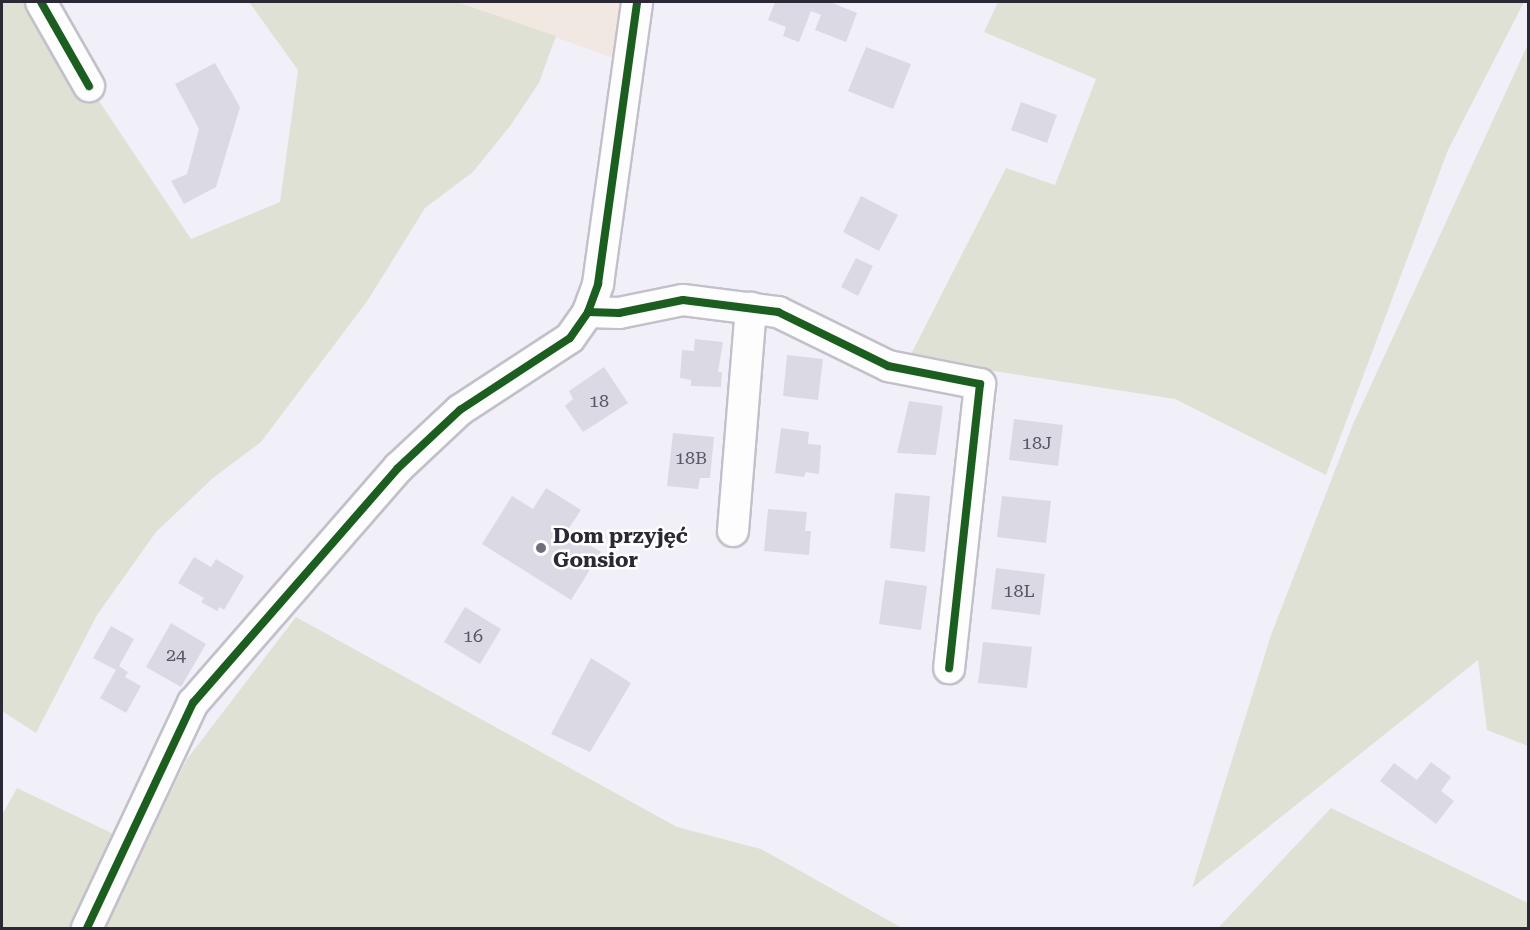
<!DOCTYPE html>
<html>
<head>
<meta charset="utf-8">
<style>
  body { margin:0 }
  #map { position:relative; width:1530px; height:930px; overflow:hidden; background:#f1f0f8; font-family:"Roboto Serif",serif }
  div>[style] { position:absolute }
  [style*='--x'] { left:calc(var(--x)*1px); top:calc(var(--y)*1px); width:calc(var(--w)*1px); rotate:calc(var(--a)*1deg) }
  .industrial>* { inset:0; background:#f2e8e2 }
  .green>* { inset:0; background:#e0e1d5 }
  .building>* { inset:0; background:#dbd9e4 }
  .roads { filter:drop-shadow(2px 0 #c2c0ca) drop-shadow(-2px 0 #c2c0ca) drop-shadow(0 2px #c2c0ca) drop-shadow(0 -2px #c2c0ca) }
  .minor>* { height:30px; margin:-15px; padding:0 15px; transform-origin:15px; border-radius:15px; background:#fdfdfe }
  .cycleway>* { height:8px; margin:-4px; padding:0 4px; transform-origin:4px; border-radius:4px; background:#1b5e20 }
  .dots>* { width:16px; height:16px; translate:-50% -50%; box-sizing:border-box; border:3px solid #fff; border-radius:50% }
  span { translate:-50% -50%; white-space:nowrap; text-align:center; line-height:1.15; -webkit-text-stroke:5px #fff; paint-order:stroke }
  .number-label { font-size:18px; color:#595562 }
  .number-label span { -webkit-text-stroke-width:0 }
  .poi-label { font-size:21px; color:#2c2835; font-weight:700 }
  .left { translate:0 -50%; text-align:left }
  .frame { position:absolute; inset:0; border:3px solid #2c2835; pointer-events:none }
</style>
</head>
<body>
<div id="map">
  <div class="industrial">
    <i style="clip-path:polygon(457px 2px,629px 2px,616px 59px)"></i>
  </div>
  <div class="green">
    <i style="clip-path:polygon(2px 2px,41px 2px,89px 86px,191px 239px,280px 202px,298px 70px,249px 2px,457px 2px,556px 36px,539px 83px,510px 126px,473px 172px,425px 208px,368px 300px,261px 442px,213px 478px,156px 532px,97px 615px,36px 733px,2px 711px)"></i>
    <i style="clip-path:polygon(998px 2px,1524px 2px,1448px 150px,1326px 475px,1175px 399px,909px 358px,1006px 168px,1055px 185px,1096px 79px,984px 32px)"></i>
    <i style="clip-path:polygon(1528px 44px,1528px 746px,1487px 730px,1478px 660px,1192px 888px,1271px 635px,1353px 424px)"></i>
    <i style="clip-path:polygon(296px 617px,677px 827px,761px 849px,902px 928px,103px 928px,187px 759px)"></i>
    <i style="clip-path:polygon(17px 788px,118px 836px,75px 928px,2px 928px,2px 815px)"></i>
    <i style="clip-path:polygon(1331px 808px,1528px 903px,1528px 928px,1218px 928px)"></i>
  </div>
  <div class="building">
    <i style="clip-path:polygon(775px 2px,830px 2px,857px 13px,846px 42px,815px 30px,821px 15px,811px 11px,799px 42px,783px 36px,786px 27px,768px 20px)"></i>
    <i style="clip-path:polygon(866px 47px,911px 64px,893px 109px,848px 91px)"></i>
    <i style="clip-path:polygon(215px 63px,240px 107px,216px 187px,184px 204px,171px 181px,187px 174px,199px 129px,175px 84px)"></i>
    <i style="clip-path:polygon(1021px 102px,1057px 115px,1047px 143px,1011px 130px)"></i>
    <i style="clip-path:polygon(861px 196px,898px 215px,879px 251px,843px 232px)"></i>
    <i style="clip-path:polygon(856px 258px,873px 266px,858px 296px,841px 287px)"></i>
    <i style="clip-path:polygon(695px 339px,723px 342px,718px 372px,722px 372px,721px 387px,691px 386px,691px 380px,680px 378px,682px 350px,694px 351px)"></i>
    <i style="clip-path:polygon(787px 355px,823px 359px,818px 400px,783px 396px)"></i>
    <i style="clip-path:polygon(604px 367px,628px 403px,583px 432px,565px 406px,573px 399px,569px 391px)"></i>
    <i style="clip-path:polygon(909px 401px,943px 406px,936px 455px,897px 453px)"></i>
    <i style="clip-path:polygon(1014px 419px,1063px 425px,1058px 466px,1009px 460px)"></i>
    <i style="clip-path:polygon(781px 428px,809px 432px,808px 444px,821px 445px,819px 474px,806px 472px,804px 477px,775px 473px)"></i>
    <i style="clip-path:polygon(673px 433px,714px 437px,710px 478px,700px 478px,698px 489px,667px 486px)"></i>
    <i style="clip-path:polygon(546px 488px,581px 510px,567px 531px,601px 552px,571px 600px,482px 544px,512px 496px,533px 509px)"></i>
    <i style="clip-path:polygon(895px 493px,930px 496px,925px 552px,890px 548px)"></i>
    <i style="clip-path:polygon(1002px 496px,1051px 501px,1046px 543px,997px 537px)"></i>
    <i style="clip-path:polygon(768px 509px,807px 512px,805px 531px,811px 531px,809px 555px,764px 551px)"></i>
    <i style="clip-path:polygon(194px 557px,211px 567px,216px 559px,244px 576px,224px 610px,220px 607px,217px 611px,201px 602px,204px 598px,178px 583px)"></i>
    <i style="clip-path:polygon(996px 568px,1045px 574px,1040px 615px,991px 609px)"></i>
    <i style="clip-path:polygon(885px 580px,927px 586px,921px 630px,879px 624px)"></i>
    <i style="clip-path:polygon(465px 607px,501px 629px,480px 664px,444px 642px)"></i>
    <i style="clip-path:polygon(171px 623px,206px 644px,181px 687px,146px 667px)"></i>
    <i style="clip-path:polygon(111px 626px,134px 639px,119px 666px,128px 672px,125px 677px,141px 686px,126px 713px,100px 698px,116px 670px,93px 658px)"></i>
    <i style="clip-path:polygon(983px 642px,1032px 647px,1027px 688px,978px 683px)"></i>
    <i style="clip-path:polygon(591px 658px,631px 683px,590px 752px,551px 734px)"></i>
    <i style="clip-path:polygon(1431px 762px,1451px 777px,1441px 791px,1454px 801px,1436px 824px,1380px 781px,1394px 763px,1417px 780px)"></i>
  </div>
  <div class="roads">
    <div class="minor">
      <i style="--x:41;--y:2;--w:97;--a:60.3"></i>
      <i style="--x:588;--y:312;--w:31;--a:2"></i>
      <i style="--x:619;--y:313;--w:65;--a:-11.5"></i>
      <i style="--x:683;--y:300;--w:96;--a:7.2"></i>
      <i style="--x:778;--y:312;--w:123;--a:26.1"></i>
      <i style="--x:888;--y:366;--w:94;--a:11.1"></i>
      <i style="--x:980;--y:384;--w:286;--a:96.2"></i>
      <i style="--x:733;--y:531;--w:224;--a:-85.4"></i>
      <i style="--x:87;--y:928;--w:249;--a:-64.8"></i>
      <i style="--x:193;--y:703;--w:312;--a:-48.9"></i>
      <i style="--x:398;--y:468;--w:85;--a:-43.1"></i>
      <i style="--x:460;--y:410;--w:131;--a:-33.2"></i>
      <i style="--x:570;--y:338;--w:32;--a:-55"></i>
      <i style="--x:588;--y:312;--w:30;--a:-70"></i>
      <i style="--x:598;--y:284;--w:285;--a:-82.1"></i>
    </div>
  </div>
  <div class="cycleway">
    <i style="--x:41;--y:2;--w:97;--a:60.3"></i>
    <i style="--x:588;--y:312;--w:31;--a:2"></i>
    <i style="--x:619;--y:313;--w:65;--a:-11.5"></i>
    <i style="--x:683;--y:300;--w:96;--a:7.2"></i>
    <i style="--x:778;--y:312;--w:123;--a:26.1"></i>
    <i style="--x:888;--y:366;--w:94;--a:11.1"></i>
    <i style="--x:980;--y:384;--w:286;--a:96.2"></i>
    <i style="--x:87;--y:928;--w:249;--a:-64.8"></i>
    <i style="--x:193;--y:703;--w:312;--a:-48.9"></i>
    <i style="--x:398;--y:468;--w:85;--a:-43.1"></i>
    <i style="--x:460;--y:410;--w:131;--a:-33.2"></i>
    <i style="--x:570;--y:338;--w:32;--a:-55"></i>
    <i style="--x:588;--y:312;--w:30;--a:-70"></i>
    <i style="--x:598;--y:284;--w:285;--a:-82.1"></i>
  </div>
  <div class="dots">
    <i style="left:541px;top:548px;background:#716e79"></i>
  </div>
  <div class="number-label">
    <span style="left:599px;top:401px">18</span>
    <span style="left:1037px;top:443px">18J</span>
    <span style="left:691px;top:458px">18B</span>
    <span style="left:1019px;top:591px">18L</span>
    <span style="left:473px;top:636px">16</span>
    <span style="left:176px;top:655px">24</span>
  </div>
  <div class="poi-label">
    <span class="left" style="left:553px;top:548px">Dom przyjęć<br>Gonsior</span>
  </div>
  <div class="frame"></div>
</div>
</body>
</html>
